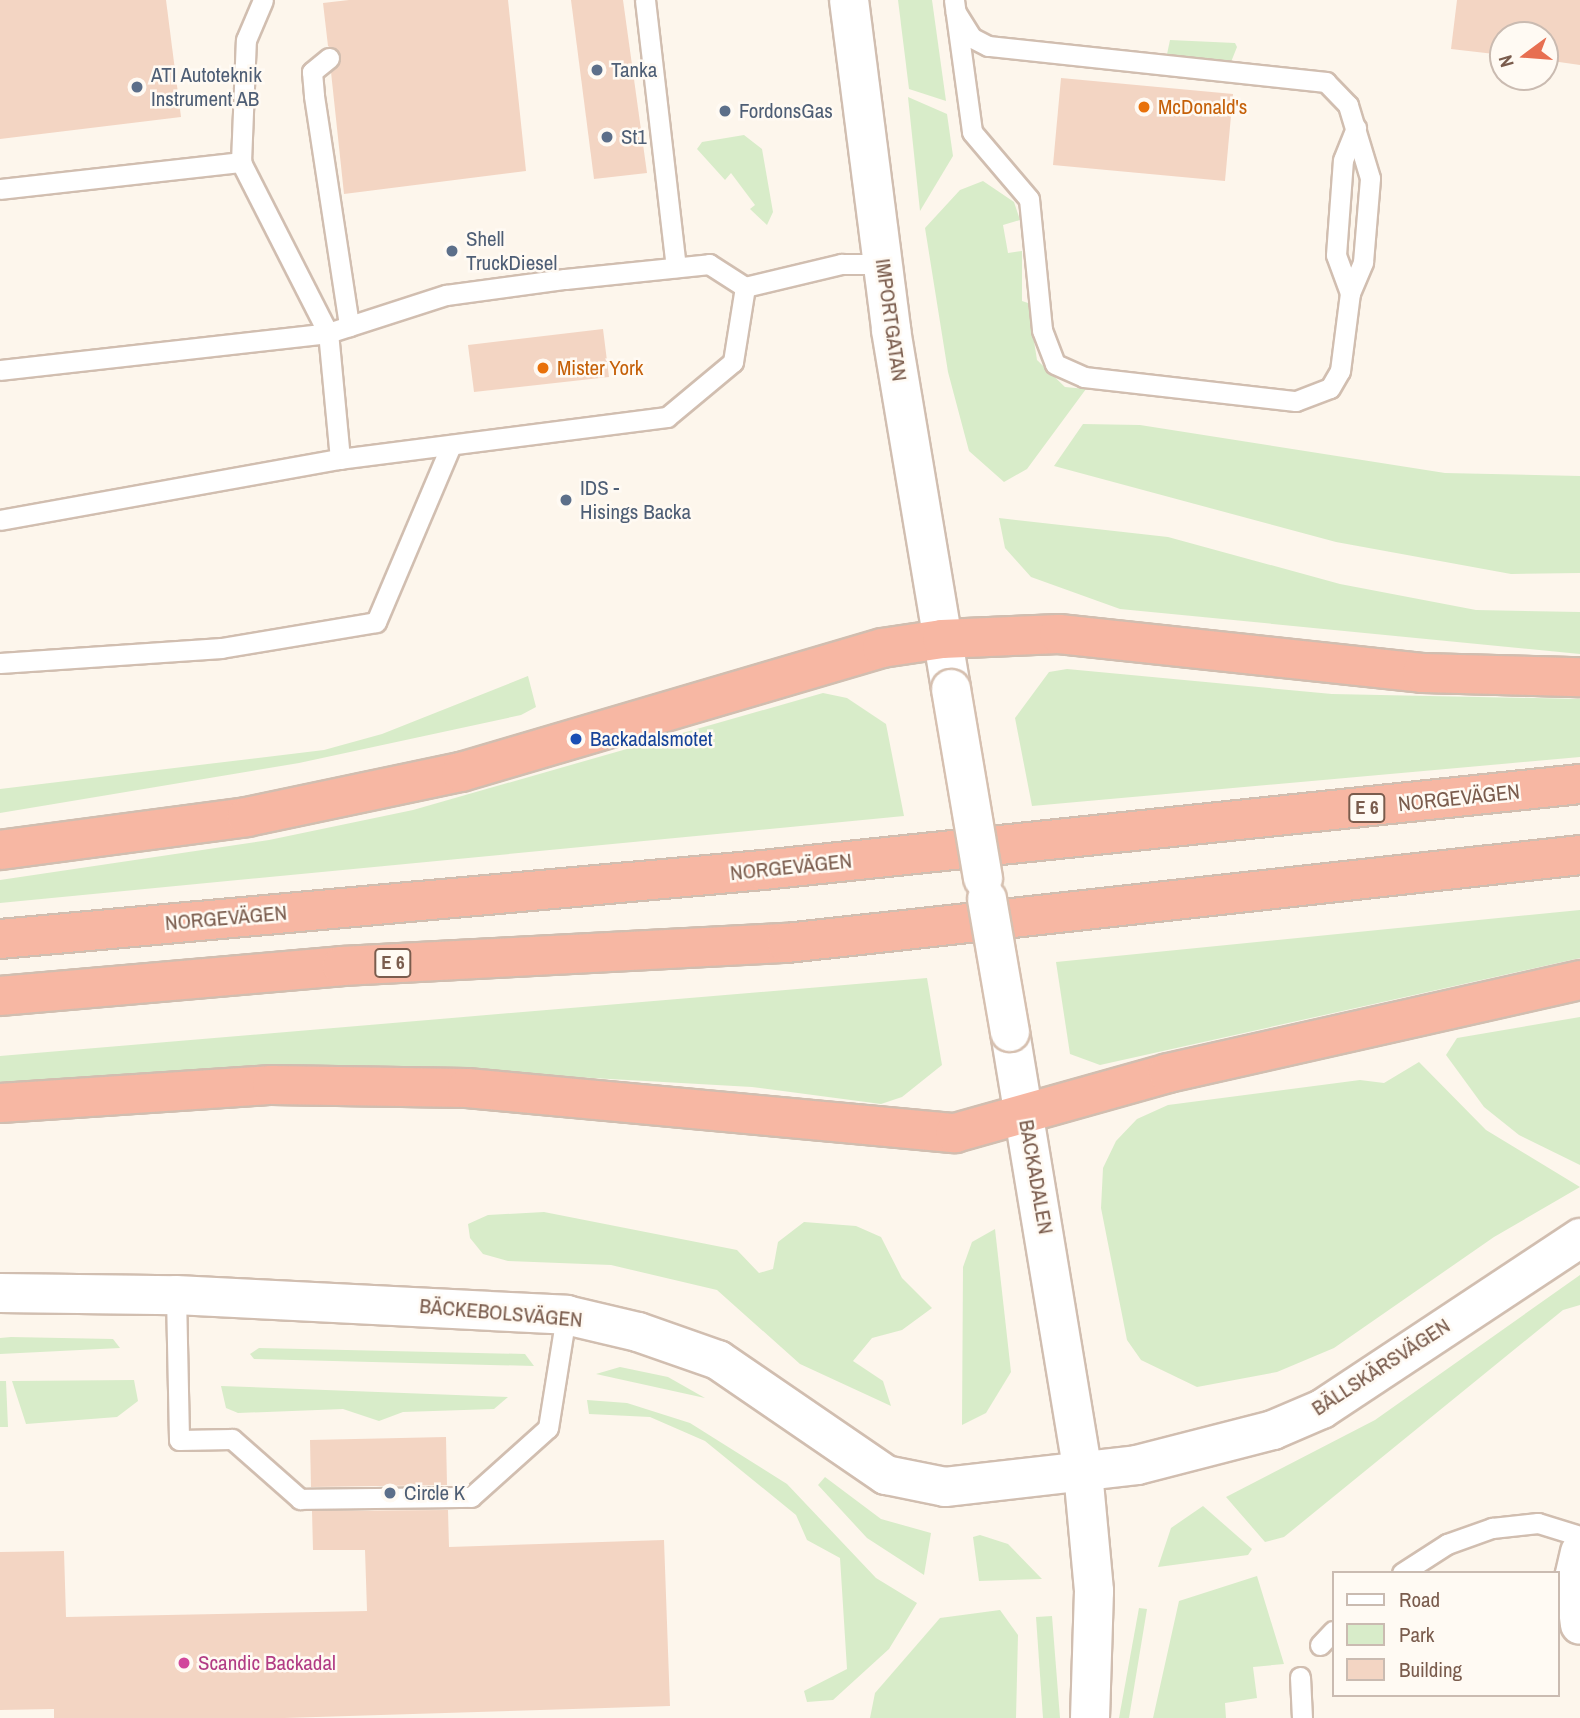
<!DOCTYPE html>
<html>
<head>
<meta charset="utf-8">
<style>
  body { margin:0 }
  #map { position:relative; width:1580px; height:1718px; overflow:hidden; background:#fdf6ec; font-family:"Archivo Narrow",sans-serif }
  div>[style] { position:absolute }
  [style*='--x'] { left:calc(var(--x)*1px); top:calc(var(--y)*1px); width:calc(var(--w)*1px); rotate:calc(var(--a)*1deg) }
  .green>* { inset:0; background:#d8ecc9 }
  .building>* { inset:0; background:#f3d5c3 }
  .roads { filter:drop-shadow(2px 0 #d1beb0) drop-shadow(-2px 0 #d1beb0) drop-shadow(0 2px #d1beb0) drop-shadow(0 -2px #d1beb0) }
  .lane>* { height:19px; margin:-9.5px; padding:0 9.5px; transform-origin:9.5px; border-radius:9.5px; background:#fff }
  .street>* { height:38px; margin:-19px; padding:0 19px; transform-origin:19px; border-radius:19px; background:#fff }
  .secondary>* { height:38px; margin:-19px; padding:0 19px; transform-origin:19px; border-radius:19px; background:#fff }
  .highway>* { height:38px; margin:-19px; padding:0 19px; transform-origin:19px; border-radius:19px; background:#f7b7a3 }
  .bridges { filter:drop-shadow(2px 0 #d6c0b0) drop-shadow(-2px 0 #d6c0b0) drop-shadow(0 2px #d6c0b0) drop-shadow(0 -2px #d6c0b0) }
  .secondary-bridge>* { height:38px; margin:-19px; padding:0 19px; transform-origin:19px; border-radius:19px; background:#fff }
  .dots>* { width:19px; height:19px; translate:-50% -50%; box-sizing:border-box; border:4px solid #fffaf3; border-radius:50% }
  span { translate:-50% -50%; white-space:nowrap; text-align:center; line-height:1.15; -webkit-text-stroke:5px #fffaf3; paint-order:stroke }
  .shield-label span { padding:2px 5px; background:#fffaf3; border:2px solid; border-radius:5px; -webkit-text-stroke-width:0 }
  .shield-label { font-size:19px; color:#7a5c4d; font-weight:700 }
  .service-label { font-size:21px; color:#4e5e75 }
  .left { translate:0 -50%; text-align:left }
  .food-label { font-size:21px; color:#c56008 }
  .street-label { font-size:21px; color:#7a5c4d }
  .transit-label { font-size:21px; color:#164399 }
  .hotel-label { font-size:21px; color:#b23c85 }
  .legend { position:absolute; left:1332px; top:1571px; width:228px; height:126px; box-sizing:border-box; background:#fffaf3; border:2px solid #cabbb1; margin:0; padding:9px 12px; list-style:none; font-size:21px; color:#7a5c4d }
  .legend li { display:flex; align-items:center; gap:14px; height:35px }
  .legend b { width:35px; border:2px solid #cabbb1 }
  .north { position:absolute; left:1489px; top:21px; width:70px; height:70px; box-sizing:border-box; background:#fffaf3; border:2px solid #cabbb1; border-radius:50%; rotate:254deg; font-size:19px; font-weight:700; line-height:28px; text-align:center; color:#7a5c4d }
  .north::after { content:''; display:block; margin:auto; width:24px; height:32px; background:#e76f51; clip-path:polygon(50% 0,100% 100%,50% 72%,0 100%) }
</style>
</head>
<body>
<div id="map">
  <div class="green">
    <i style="clip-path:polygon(898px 0,932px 0,946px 101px,909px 89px)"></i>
    <i style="clip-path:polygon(1170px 40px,1235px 43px,1237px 47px,1231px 62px,1166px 59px)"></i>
    <i style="clip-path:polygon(908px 97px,947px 114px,953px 156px,920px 211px)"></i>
    <i style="clip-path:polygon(744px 135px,762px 149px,773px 212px,767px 225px,750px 209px,755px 205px,731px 173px,725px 180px,697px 149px,702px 142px)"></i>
    <i style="clip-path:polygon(983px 181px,1014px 202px,1020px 220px,1003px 225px,1008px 253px,1022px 251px,1022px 301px,1028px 303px,1037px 360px,1065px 387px,1086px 389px,1027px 469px,1004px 482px,969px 451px,948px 372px,925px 228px,960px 190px)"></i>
    <i style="clip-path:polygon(1083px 424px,1140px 425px,1445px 473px,1580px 476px,1580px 573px,1511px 574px,1336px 542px,1054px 466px)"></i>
    <i style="clip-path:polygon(999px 518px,1168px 537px,1340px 584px,1476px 610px,1580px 612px,1580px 654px,1120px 609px,1031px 577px,1005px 548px)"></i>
    <i style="clip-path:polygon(1067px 669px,1332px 694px,1580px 699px,1580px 757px,1032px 806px,1015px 718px,1049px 672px)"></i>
    <i style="clip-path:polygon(528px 676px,536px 707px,521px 715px,299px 763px,0 813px,0 789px,324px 750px,382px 734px)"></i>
    <i style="clip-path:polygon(823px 693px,847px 698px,886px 724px,904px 816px,0 903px,0 880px,269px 840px,413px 810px)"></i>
    <i style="clip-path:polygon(1580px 910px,1580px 958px,1100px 1065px,1070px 1054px,1056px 962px)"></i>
    <i style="clip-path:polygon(927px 978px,942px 1065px,902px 1097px,881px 1104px,752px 1087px,466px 1071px,0 1084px,0 1056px)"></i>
    <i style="clip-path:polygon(1580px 1017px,1580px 1165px,1519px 1135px,1484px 1107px,1446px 1055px,1457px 1038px)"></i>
    <i style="clip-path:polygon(1419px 1062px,1486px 1130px,1580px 1187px,1494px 1237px,1334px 1348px,1277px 1372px,1197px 1387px,1141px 1360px,1127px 1340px,1101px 1208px,1103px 1168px,1116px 1141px,1137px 1119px,1168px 1105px,1360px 1080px,1384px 1083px)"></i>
    <i style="clip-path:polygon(544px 1212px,737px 1250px,759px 1273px,773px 1269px,778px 1242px,804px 1222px,856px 1226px,881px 1237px,902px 1278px,932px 1308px,902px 1330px,872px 1338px,853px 1361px,883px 1381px,891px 1406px,800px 1364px,717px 1290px,611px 1265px,508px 1261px,483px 1254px,470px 1238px,468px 1224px,488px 1215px)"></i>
    <i style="clip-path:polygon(995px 1229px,1011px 1372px,986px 1413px,962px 1425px,963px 1267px,972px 1242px)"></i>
    <i style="clip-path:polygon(1580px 1275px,1580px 1305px,1563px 1310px,1284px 1537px,1265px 1542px,1226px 1497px,1375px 1420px)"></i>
    <i style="clip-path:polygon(11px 1337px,113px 1339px,120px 1348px,0 1354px,0 1338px)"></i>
    <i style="clip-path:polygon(259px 1348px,525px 1354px,534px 1366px,254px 1359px,250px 1354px)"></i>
    <i style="clip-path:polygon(620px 1367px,668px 1377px,705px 1398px,596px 1374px)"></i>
    <i style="clip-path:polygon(134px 1380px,138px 1401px,117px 1417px,26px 1424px,12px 1381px)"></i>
    <i style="clip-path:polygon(0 1381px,6px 1381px,8px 1427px,0 1427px)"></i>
    <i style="clip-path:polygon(221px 1386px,508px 1397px,494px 1409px,403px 1412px,379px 1421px,343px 1409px,238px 1413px,226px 1408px)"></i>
    <i style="clip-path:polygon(587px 1400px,627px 1403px,690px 1423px,787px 1484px,876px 1578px,917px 1603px,889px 1649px,833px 1700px,807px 1702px,804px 1691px,847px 1669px,840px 1558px,807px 1540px,796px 1515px,705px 1441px,650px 1417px,589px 1414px)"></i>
    <i style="clip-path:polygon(825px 1477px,881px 1519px,931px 1533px,924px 1575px,867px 1538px,818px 1485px)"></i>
    <i style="clip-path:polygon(1203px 1506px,1252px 1549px,1248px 1555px,1158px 1567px,1171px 1528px)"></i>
    <i style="clip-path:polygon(980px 1535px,1008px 1544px,1042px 1579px,979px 1581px,973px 1537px)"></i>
    <i style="clip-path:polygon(1257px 1576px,1284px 1664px,1253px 1667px,1257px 1698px,1225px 1703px,1226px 1718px,1153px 1718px,1179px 1601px)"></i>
    <i style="clip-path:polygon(1139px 1608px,1147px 1609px,1129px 1718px,1119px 1718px)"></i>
    <i style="clip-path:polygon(1000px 1610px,1018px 1635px,1016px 1718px,870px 1718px,875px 1693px,940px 1618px)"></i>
    <i style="clip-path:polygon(1052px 1616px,1060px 1718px,1043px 1718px,1036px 1617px)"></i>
  </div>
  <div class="building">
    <i style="clip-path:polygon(0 0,166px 0,181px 117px,0 139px)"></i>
    <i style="clip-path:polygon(349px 0,508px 0,526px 171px,344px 194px,331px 72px,341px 57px,328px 46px,323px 3px)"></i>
    <i style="clip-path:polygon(571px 0,623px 0,647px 173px,594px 179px)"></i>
    <i style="clip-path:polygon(1457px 0,1580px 0,1580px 65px,1545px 60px,1545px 35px,1503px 35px,1503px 55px,1451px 49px)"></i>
    <i style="clip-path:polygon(1061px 78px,1233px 94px,1225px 181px,1053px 165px)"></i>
    <i style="clip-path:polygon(603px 329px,609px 377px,474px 392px,468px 345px)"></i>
    <i style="clip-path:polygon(446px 1437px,447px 1485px,311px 1487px,310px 1440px)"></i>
    <i style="clip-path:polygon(448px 1510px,449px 1547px,664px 1540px,670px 1706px,284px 1718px,54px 1718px,54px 1709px,0 1710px,0 1552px,64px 1551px,66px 1617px,367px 1611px,365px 1550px,313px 1550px,312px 1511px)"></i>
  </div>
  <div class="roads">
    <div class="lane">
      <i style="--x:645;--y:0;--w:269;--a:83.4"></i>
      <i style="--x:954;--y:0;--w:133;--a:82.2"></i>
      <i style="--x:972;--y:132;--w:88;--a:49.6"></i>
      <i style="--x:1029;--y:199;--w:132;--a:84.3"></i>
      <i style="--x:1042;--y:330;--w:36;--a:69"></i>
      <i style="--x:1055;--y:364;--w:32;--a:24"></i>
      <i style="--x:1084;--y:377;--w:213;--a:6.5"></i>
      <i style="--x:1296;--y:401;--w:36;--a:-21"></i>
      <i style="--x:1330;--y:388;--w:20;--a:-60"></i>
      <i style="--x:1340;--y:371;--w:79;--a:-82.7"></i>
      <i style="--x:1350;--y:293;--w:34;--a:-67"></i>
      <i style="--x:1363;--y:262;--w:84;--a:-85.2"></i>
      <i style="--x:1370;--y:178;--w:76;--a:-106.8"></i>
      <i style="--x:1348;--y:105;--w:32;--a:-134"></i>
      <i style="--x:1326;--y:82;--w:340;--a:-173.9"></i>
      <i style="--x:988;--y:46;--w:18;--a:-153"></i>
      <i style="--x:972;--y:38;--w:31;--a:-122"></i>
      <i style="--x:329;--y:58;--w:22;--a:141"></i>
      <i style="--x:312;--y:72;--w:24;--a:85"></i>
      <i style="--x:314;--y:96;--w:233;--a:81.3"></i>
      <i style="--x:0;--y:189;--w:243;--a:-6.4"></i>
      <i style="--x:241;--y:162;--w:122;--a:-87.7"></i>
      <i style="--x:246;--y:40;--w:43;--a:-67"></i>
      <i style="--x:745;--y:287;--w:76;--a:99.1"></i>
      <i style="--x:733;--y:362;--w:86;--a:140.2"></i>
      <i style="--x:667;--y:417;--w:330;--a:172.7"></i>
      <i style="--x:340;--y:459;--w:127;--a:-95.4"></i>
      <i style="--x:328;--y:333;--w:124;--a:-17.9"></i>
      <i style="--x:446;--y:295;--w:120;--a:-7.7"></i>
      <i style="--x:565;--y:279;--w:145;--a:-5.9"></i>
      <i style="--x:709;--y:264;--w:43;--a:32.6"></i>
      <i style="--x:745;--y:287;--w:99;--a:-13.5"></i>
      <i style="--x:841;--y:264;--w:42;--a:0"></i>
      <i style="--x:1350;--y:293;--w:40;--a:-110.2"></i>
      <i style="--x:1336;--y:255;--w:95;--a:-85.8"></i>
      <i style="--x:1343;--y:160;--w:35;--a:-68"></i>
      <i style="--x:0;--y:370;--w:330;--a:-6.4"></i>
      <i style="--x:328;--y:333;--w:192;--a:-117"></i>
      <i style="--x:0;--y:520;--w:345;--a:-10.2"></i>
      <i style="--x:0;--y:663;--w:222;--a:-3.9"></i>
      <i style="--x:221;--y:648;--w:157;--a:-9.5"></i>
      <i style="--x:376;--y:622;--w:192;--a:-67"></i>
      <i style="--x:176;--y:1295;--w:145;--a:88.8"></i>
      <i style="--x:179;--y:1440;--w:53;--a:-1.1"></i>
      <i style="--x:232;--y:1439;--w:91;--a:41.4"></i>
      <i style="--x:300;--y:1499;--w:171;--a:-0.7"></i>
      <i style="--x:471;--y:1497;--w:103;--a:-41.9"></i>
      <i style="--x:548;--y:1428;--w:114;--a:-80.9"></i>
      <i style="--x:1402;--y:1573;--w:54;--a:-32.8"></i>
      <i style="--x:1447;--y:1544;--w:48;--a:-19.6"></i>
      <i style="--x:1492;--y:1528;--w:46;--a:-6.2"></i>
      <i style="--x:1538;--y:1523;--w:44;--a:17.2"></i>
      <i style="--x:1320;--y:1645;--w:19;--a:-47"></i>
      <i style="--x:1300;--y:1677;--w:41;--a:87.2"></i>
    </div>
    <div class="street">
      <i style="--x:1580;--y:1552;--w:27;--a:103"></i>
      <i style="--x:1574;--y:1578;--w:47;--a:82.7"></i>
    </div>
    <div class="secondary">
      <i style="--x:849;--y:0;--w:333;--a:82.7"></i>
      <i style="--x:891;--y:330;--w:364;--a:80.5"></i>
      <i style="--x:1010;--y:1032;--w:446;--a:80.6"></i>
      <i style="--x:1083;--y:1472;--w:120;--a:84.7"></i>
      <i style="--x:1094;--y:1591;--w:127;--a:91.8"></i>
      <i style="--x:0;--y:1293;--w:176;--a:0.7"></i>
      <i style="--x:176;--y:1295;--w:391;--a:2.9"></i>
      <i style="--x:566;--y:1315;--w:74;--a:13.3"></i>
      <i style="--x:638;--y:1332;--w:85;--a:19.3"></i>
      <i style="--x:718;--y:1360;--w:204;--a:34.4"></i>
      <i style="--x:886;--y:1475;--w:60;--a:11.5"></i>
      <i style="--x:945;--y:1487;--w:193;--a:-6.5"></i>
      <i style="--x:1137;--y:1465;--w:140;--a:-14.4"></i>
      <i style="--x:1273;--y:1430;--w:53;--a:-23.2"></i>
      <i style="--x:1322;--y:1409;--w:310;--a:-33.5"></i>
    </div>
    <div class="highway">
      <i style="--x:0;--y:850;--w:249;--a:-7.6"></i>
      <i style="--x:247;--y:817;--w:219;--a:-11.9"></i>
      <i style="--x:461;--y:772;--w:439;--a:-16.4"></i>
      <i style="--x:882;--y:648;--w:61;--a:-8.5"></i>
      <i style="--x:942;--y:639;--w:117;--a:-2.4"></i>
      <i style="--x:1059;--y:634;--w:365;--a:6.1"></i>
      <i style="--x:1422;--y:673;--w:158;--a:1.5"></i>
      <i style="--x:0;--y:939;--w:766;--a:-5.17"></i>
      <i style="--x:763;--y:870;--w:822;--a:-6.01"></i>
      <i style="--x:0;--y:996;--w:343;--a:-5"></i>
      <i style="--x:342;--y:966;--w:446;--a:-3"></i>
      <i style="--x:787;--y:943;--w:798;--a:-6.33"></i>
      <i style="--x:0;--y:1103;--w:273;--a:-3.8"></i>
      <i style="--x:272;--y:1085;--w:195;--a:0.9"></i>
      <i style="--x:467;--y:1088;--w:490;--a:5.3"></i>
      <i style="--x:955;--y:1133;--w:221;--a:-15.7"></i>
      <i style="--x:1168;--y:1073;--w:422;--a:-12.7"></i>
    </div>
  </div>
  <div class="bridges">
    <div class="secondary-bridge">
      <i style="--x:951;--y:689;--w:192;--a:80.4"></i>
      <i style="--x:987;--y:899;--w:135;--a:80.2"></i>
    </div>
  </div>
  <div class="dots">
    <i style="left:597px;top:70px;background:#5c6f8a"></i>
    <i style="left:137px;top:87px;background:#5c6f8a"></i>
    <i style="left:1144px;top:107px;background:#e8710a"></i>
    <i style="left:725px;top:111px;background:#5c6f8a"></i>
    <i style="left:607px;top:137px;background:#5c6f8a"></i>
    <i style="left:452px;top:251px;background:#5c6f8a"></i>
    <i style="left:543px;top:368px;background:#e8710a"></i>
    <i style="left:566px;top:500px;background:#5c6f8a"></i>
    <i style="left:576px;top:739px;background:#1a4fb4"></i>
    <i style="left:390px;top:1493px;background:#5c6f8a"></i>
    <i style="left:184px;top:1663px;background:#d1479c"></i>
  </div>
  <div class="shield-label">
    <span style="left:1367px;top:808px">E 6</span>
    <span style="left:393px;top:963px">E 6</span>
  </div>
  <div class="service-label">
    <span class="left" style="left:611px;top:70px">Tanka</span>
    <span class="left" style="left:151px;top:87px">ATI Autoteknik<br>Instrument AB</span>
    <span class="left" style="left:739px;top:111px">FordonsGas</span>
    <span class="left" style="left:621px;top:137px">St1</span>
    <span class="left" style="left:466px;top:251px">Shell<br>TruckDiesel</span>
    <span class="left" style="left:580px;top:500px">IDS -<br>Hisings Backa</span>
    <span class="left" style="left:404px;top:1493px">Circle K</span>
  </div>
  <div class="food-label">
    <span class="left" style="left:1158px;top:107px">McDonald's</span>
    <span class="left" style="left:557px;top:368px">Mister York</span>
  </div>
  <div class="street-label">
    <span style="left:891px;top:320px;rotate:82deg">IMPORTGATAN</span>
    <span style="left:1459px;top:798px;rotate:-6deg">NORGEVÄGEN</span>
    <span style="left:791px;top:867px;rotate:-6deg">NORGEVÄGEN</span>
    <span style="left:226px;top:918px;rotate:-5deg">NORGEVÄGEN</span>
    <span style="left:1036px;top:1177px;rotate:80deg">BACKADALEN</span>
    <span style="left:501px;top:1313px;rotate:5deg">BÄCKEBOLSVÄGEN</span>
    <span style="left:1381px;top:1367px;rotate:-33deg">BÄLLSKÄRSVÄGEN</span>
  </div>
  <div class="transit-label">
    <span class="left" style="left:590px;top:739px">Backadalsmotet</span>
  </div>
  <div class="hotel-label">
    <span class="left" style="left:198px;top:1663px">Scandic Backadal</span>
  </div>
  <ul class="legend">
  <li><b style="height:9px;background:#fff"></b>Road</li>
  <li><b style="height:19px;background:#d8ecc9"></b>Park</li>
  <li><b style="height:19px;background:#f3d5c3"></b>Building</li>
  </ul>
  <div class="north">N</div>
</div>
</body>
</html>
